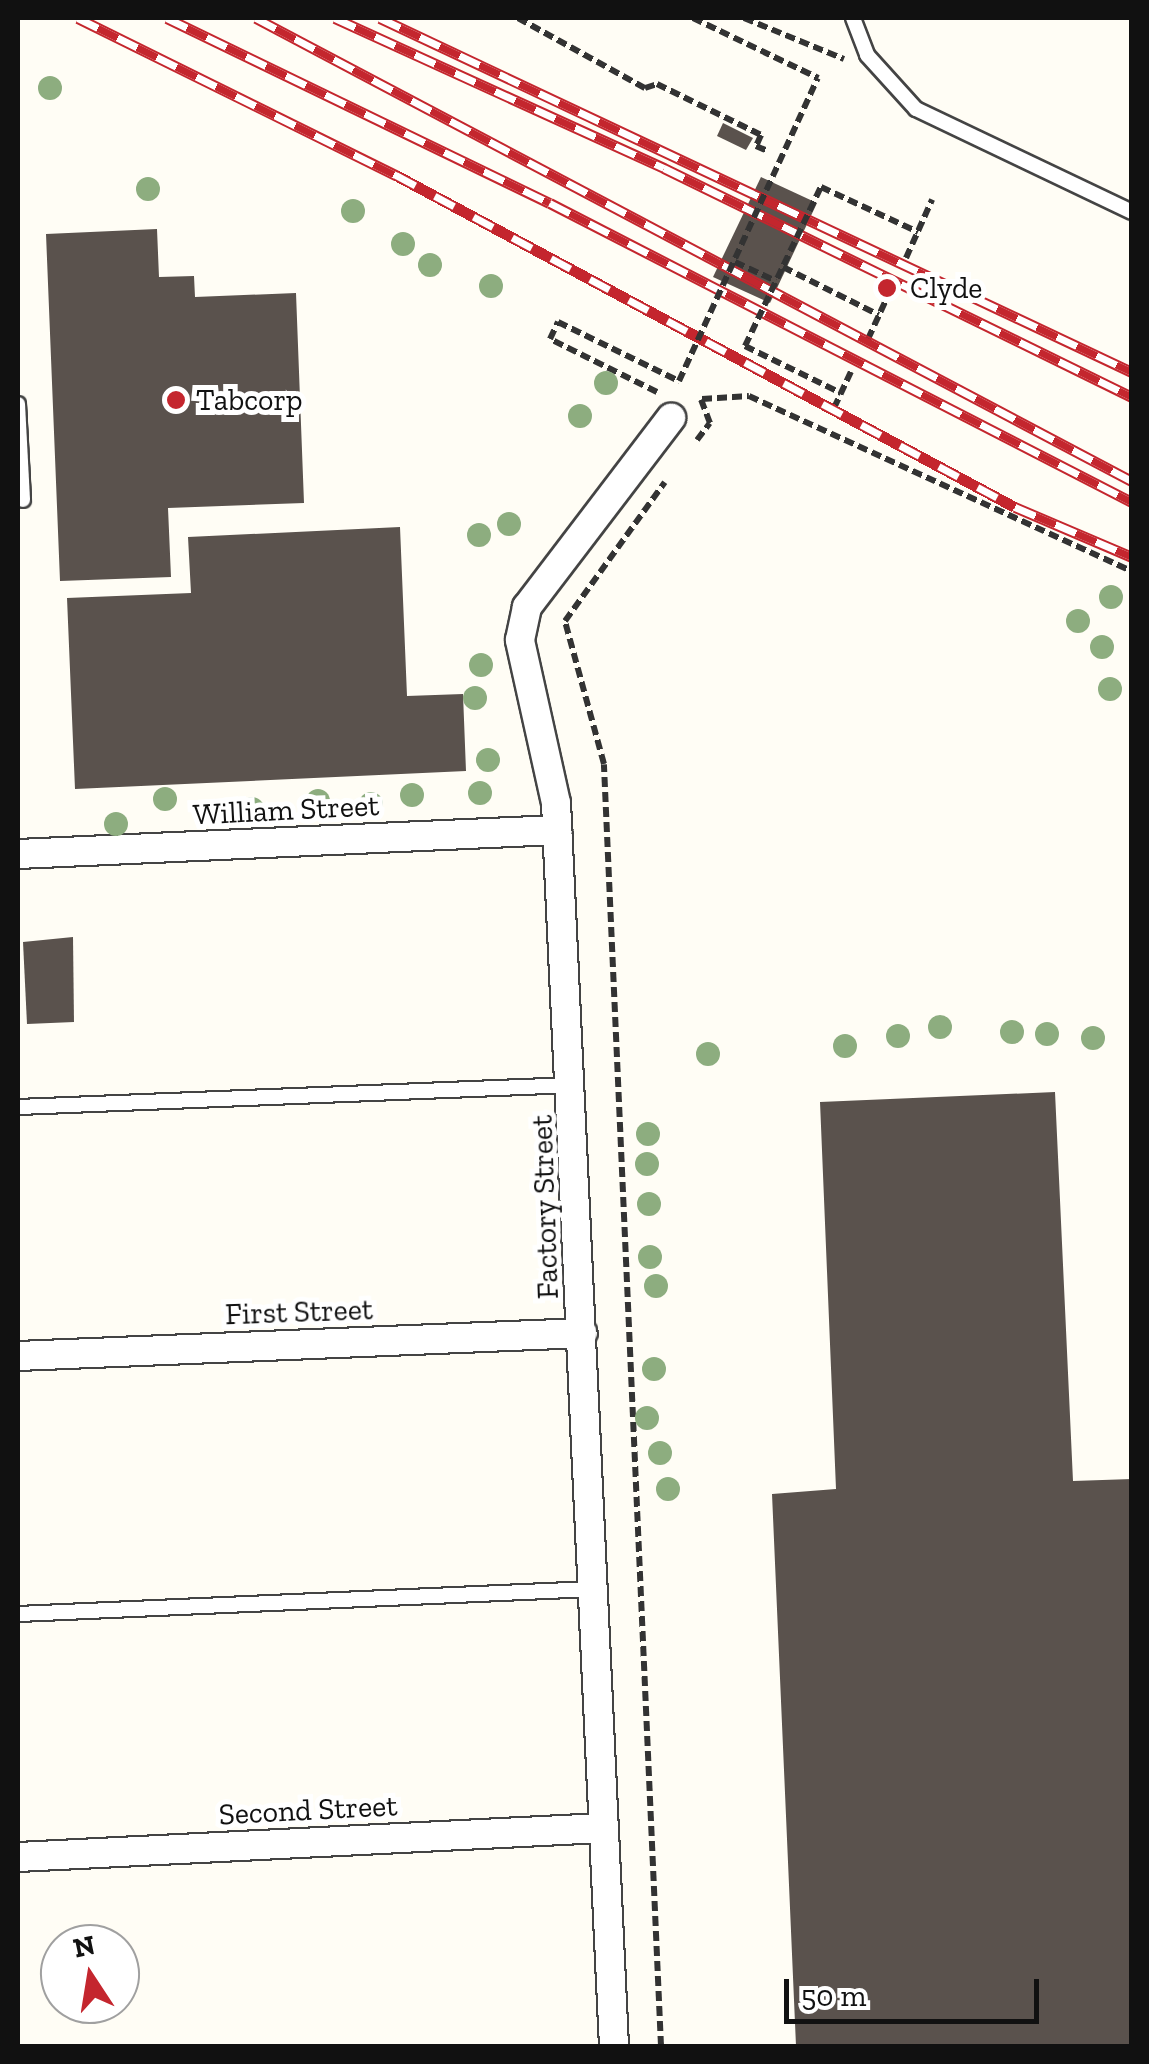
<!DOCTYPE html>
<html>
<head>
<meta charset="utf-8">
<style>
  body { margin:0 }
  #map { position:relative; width:1149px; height:2064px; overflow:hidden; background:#fffdf5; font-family:"Zilla Slab",serif }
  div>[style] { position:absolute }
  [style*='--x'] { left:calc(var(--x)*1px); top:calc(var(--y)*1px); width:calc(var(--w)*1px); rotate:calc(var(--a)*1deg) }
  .building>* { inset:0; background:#5a524d }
  .path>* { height:6px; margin-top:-3px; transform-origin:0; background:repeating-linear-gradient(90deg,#333 0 10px,transparent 0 15px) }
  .roads { filter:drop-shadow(2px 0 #444) drop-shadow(-2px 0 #444) drop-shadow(0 2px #444) drop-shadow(0 -2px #444) }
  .service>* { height:14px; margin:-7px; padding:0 7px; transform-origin:7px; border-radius:7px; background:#fff }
  .minor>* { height:28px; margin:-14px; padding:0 14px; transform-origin:14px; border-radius:14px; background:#fff }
  .rail>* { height:11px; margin-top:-5.5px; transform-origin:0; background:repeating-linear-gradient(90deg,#fff 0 22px,#c4262e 0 44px); box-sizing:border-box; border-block:2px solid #c4262e }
  .path-bridge>* { height:6px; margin-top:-3px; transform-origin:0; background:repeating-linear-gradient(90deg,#333 0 10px,transparent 0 15px) }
  .trees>* { width:24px; height:24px; margin:-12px; border-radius:50%; background:#8dad7f }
  .dots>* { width:28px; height:28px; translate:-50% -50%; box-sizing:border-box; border:5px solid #fff; border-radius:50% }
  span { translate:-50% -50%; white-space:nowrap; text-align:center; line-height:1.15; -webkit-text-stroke:10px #fff; paint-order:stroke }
  .poi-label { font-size:30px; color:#111 }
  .left { translate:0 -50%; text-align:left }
  .street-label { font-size:30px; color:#111 }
  .frame { position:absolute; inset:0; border:20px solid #111; pointer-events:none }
  .north { position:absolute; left:40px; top:1924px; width:100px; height:100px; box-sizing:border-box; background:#fff; border:2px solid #a0a0a0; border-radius:50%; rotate:348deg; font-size:28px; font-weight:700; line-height:40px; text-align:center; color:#111 }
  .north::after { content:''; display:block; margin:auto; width:35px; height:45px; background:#c4262e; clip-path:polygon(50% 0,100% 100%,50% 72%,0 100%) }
  .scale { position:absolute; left:784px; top:1979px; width:255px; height:45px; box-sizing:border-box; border:5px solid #111; border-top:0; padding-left:12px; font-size:30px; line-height:35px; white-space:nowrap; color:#111; -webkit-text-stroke:8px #fff; paint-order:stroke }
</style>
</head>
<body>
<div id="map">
  <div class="building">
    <i style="clip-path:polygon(723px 123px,753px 138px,746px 150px,717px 136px)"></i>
    <i style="clip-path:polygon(761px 177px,817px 203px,770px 303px,713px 277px)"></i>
    <i style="clip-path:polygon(157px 229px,159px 277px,194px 276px,195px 297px,296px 293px,304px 503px,168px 508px,171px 577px,60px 581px,46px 234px)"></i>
    <i style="clip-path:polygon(400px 527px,407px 696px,463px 694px,466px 771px,75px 789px,67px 598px,191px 593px,188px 537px)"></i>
    <i style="clip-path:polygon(73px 937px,74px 1022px,27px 1024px,23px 942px)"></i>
    <i style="clip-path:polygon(1055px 1092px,1073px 1481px,1132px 1479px,1132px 2046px,796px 2046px,772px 1494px,836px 1489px,820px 1102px)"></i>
  </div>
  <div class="path">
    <i style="--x:518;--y:18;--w:145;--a:28.9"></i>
    <i style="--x:645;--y:88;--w:13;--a:-18"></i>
    <i style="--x:657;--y:84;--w:116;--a:26.1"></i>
    <i style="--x:761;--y:135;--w:12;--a:114"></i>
    <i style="--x:756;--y:146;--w:13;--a:23"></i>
    <i style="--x:693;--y:18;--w:139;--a:25.6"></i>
    <i style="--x:744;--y:18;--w:108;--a:22.3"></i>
    <i style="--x:821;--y:187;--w:107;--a:24.9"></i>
    <i style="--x:906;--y:258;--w:64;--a:-65.9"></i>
    <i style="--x:735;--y:262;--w:45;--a:24.9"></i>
    <i style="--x:783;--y:267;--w:107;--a:26.6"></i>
    <i style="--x:868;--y:339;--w:55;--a:-65.3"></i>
    <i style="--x:745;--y:346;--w:107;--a:26.1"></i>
    <i style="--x:657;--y:392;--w:119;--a:-153.6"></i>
    <i style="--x:550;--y:339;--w:19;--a:-65"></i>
    <i style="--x:558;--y:322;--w:135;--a:26"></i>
    <i style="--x:702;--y:399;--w:47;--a:-3.7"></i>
    <i style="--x:749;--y:396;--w:421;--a:24.6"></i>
    <i style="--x:834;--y:408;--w:40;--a:-65"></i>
    <i style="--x:697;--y:440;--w:21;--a:-53"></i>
    <i style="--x:710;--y:423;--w:25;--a:-111"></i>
    <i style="--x:661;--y:2046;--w:1283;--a:-92.55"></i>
    <i style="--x:604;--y:764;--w:148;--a:-105.3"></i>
    <i style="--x:565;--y:621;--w:171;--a:-54.3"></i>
  </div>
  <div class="roads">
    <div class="service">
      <i style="--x:853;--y:18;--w:40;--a:69"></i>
      <i style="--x:867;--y:55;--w:73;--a:47.8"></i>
      <i style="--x:916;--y:109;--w:239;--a:25.5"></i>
      <i style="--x:18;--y:404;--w:96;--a:87"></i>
      <i style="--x:18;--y:1107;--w:554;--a:-2.27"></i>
      <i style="--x:18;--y:1614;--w:575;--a:-2.49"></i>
    </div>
    <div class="minor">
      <i style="--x:18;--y:854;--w:540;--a:-2.55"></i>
      <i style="--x:18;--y:1356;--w:565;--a:-2.33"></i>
      <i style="--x:18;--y:1857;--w:585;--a:-2.84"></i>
      <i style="--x:614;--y:2046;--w:1244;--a:-92.67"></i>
      <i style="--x:556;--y:803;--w:167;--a:-102.5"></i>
      <i style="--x:520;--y:640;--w:34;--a:-78"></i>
      <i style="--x:527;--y:607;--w:238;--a:-52.7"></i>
    </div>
  </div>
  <div class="rail">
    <i style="--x:78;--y:18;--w:355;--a:26.3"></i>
    <i style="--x:396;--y:175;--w:702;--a:28.21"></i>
    <i style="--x:1015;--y:507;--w:127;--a:23.1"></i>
    <i style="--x:167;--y:18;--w:425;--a:25.8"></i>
    <i style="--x:550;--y:203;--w:654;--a:27.19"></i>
    <i style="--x:256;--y:18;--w:991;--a:27.86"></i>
    <i style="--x:335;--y:18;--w:362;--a:24.5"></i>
    <i style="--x:664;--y:168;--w:521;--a:26.07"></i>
    <i style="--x:380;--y:18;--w:831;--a:25.21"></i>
  </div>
  <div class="path-bridge">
    <i style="--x:745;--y:346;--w:176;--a:-64.5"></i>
    <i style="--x:679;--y:381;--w:333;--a:-65.4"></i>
  </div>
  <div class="trees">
    <i style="left:50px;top:88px"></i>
    <i style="left:148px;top:189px"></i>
    <i style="left:353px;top:211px"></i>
    <i style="left:403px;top:244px"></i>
    <i style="left:430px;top:265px"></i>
    <i style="left:491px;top:286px"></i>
    <i style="left:606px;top:383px"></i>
    <i style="left:580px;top:416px"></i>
    <i style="left:509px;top:524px"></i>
    <i style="left:479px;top:535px"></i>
    <i style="left:1111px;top:597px"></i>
    <i style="left:1078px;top:621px"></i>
    <i style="left:1102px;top:647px"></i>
    <i style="left:481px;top:665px"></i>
    <i style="left:1110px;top:689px"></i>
    <i style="left:475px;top:698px"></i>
    <i style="left:488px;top:760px"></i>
    <i style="left:480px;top:793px"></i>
    <i style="left:412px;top:795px"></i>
    <i style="left:165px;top:799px"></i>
    <i style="left:318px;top:801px"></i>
    <i style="left:371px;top:804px"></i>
    <i style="left:252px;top:809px"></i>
    <i style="left:116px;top:824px"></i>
    <i style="left:940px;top:1027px"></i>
    <i style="left:1012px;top:1032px"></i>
    <i style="left:1047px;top:1034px"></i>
    <i style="left:898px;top:1036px"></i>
    <i style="left:1093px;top:1038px"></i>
    <i style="left:845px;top:1046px"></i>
    <i style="left:708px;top:1054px"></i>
    <i style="left:648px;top:1134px"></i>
    <i style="left:647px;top:1164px"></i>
    <i style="left:649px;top:1204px"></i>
    <i style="left:650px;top:1257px"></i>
    <i style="left:656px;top:1286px"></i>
    <i style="left:654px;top:1369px"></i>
    <i style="left:647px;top:1418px"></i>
    <i style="left:660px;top:1453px"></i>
    <i style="left:668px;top:1489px"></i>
  </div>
  <div class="dots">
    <i style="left:887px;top:288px;background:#c4262e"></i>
    <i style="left:176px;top:400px;background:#c4262e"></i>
  </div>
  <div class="poi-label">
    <span class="left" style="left:910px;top:288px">Clyde</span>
    <span class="left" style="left:196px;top:400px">Tabcorp</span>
  </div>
  <div class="street-label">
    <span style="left:286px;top:810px;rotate:-3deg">William Street</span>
    <span style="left:545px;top:1207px;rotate:-92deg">Factory Street</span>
    <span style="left:299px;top:1312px;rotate:-2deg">First Street</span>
    <span style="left:308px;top:1810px;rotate:-3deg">Second Street</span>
  </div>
  <div class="frame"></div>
  <div class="north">N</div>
  <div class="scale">50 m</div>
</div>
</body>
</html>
